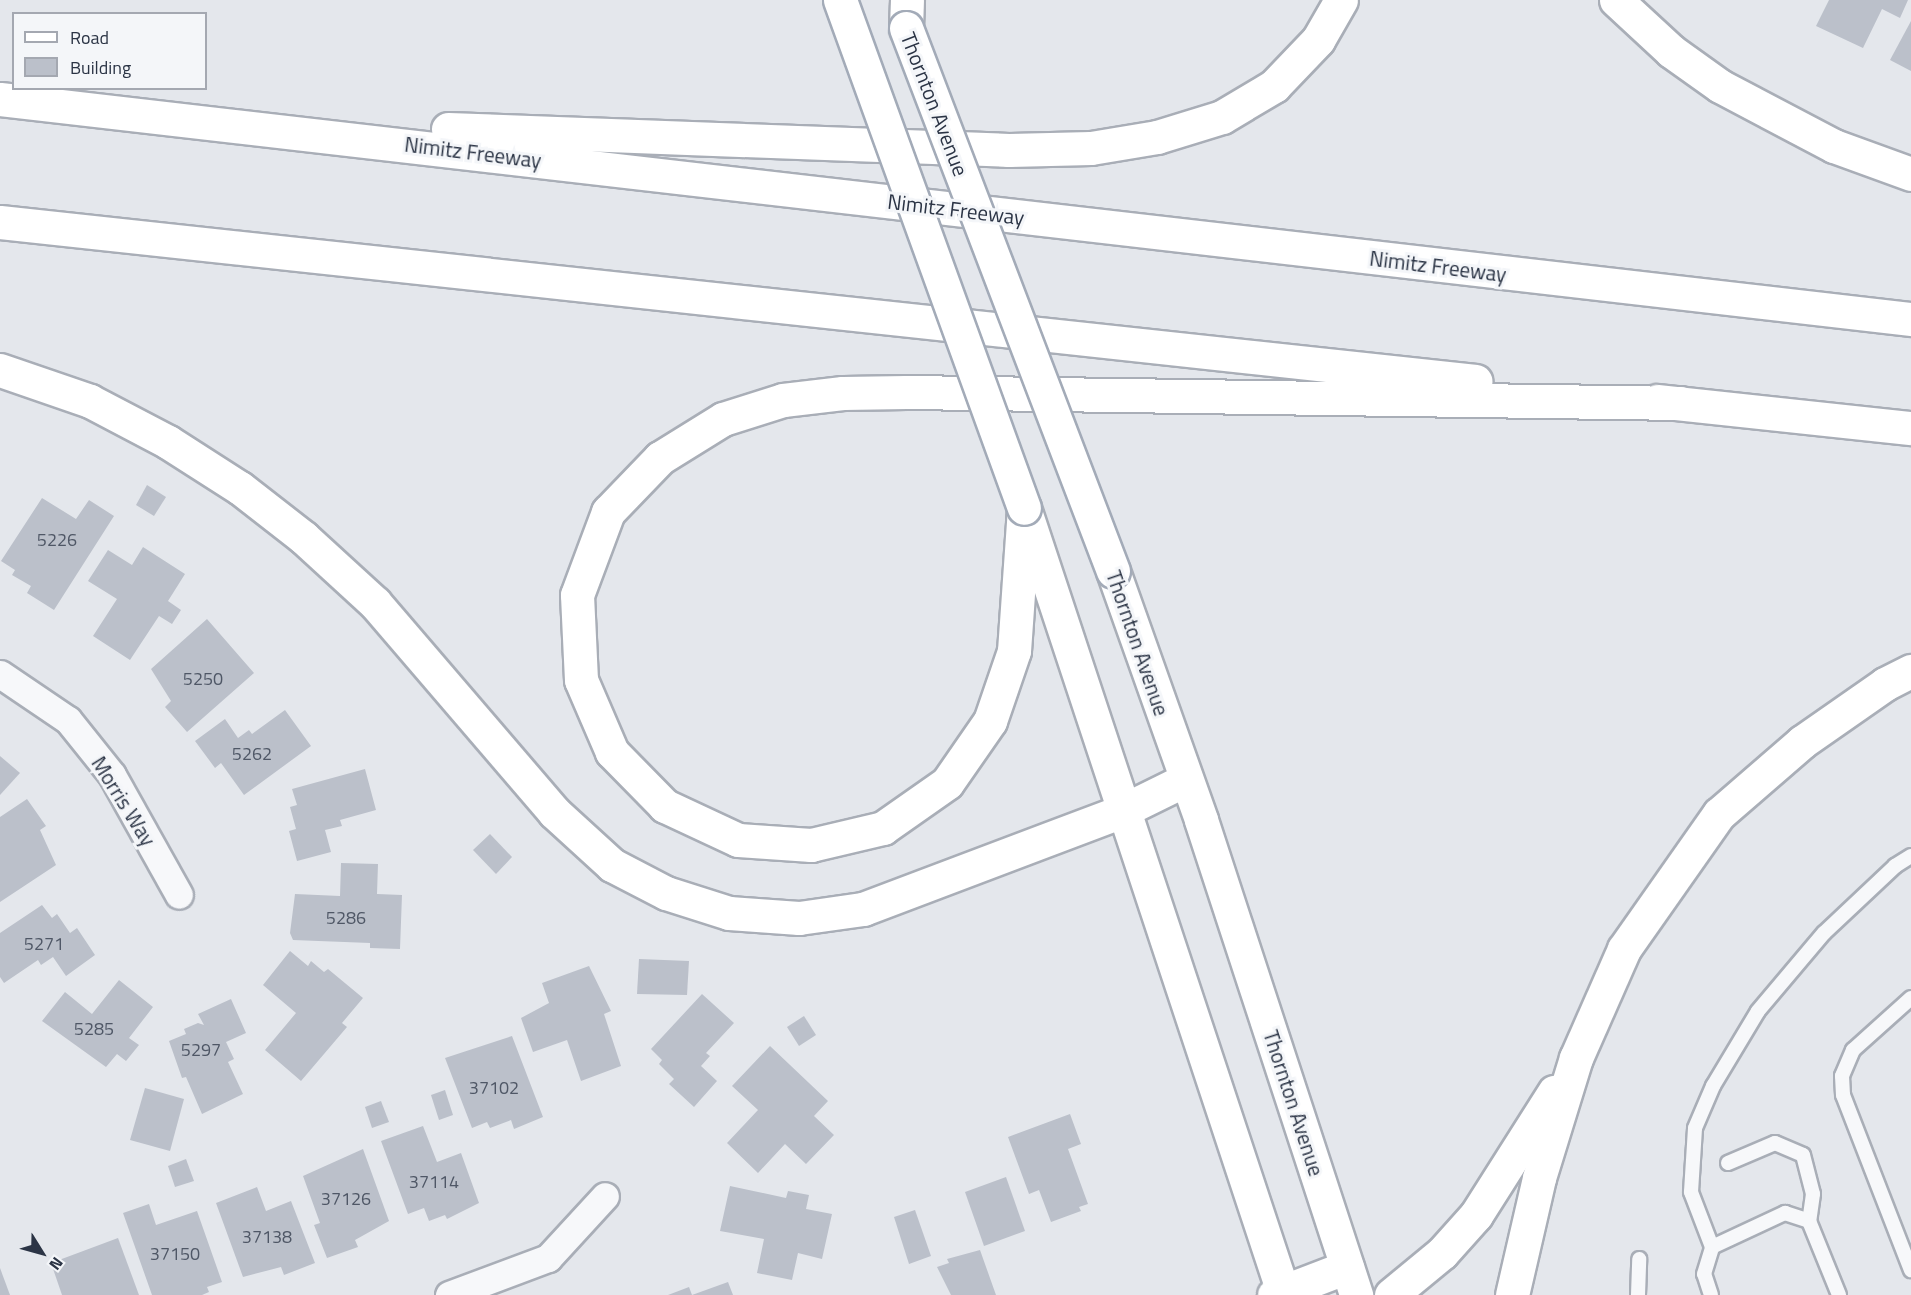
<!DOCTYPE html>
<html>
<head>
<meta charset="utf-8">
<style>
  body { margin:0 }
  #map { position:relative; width:1911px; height:1295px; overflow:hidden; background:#e4e7ec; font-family:"Titillium Web",sans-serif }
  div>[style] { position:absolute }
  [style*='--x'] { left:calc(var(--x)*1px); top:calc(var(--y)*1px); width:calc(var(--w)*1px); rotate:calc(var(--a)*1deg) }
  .building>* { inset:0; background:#bbc0ca }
  .roads { filter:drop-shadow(2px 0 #a9aeb7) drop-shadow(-2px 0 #a9aeb7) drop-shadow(0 2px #a9aeb7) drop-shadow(0 -2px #a9aeb7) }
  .lane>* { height:14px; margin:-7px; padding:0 7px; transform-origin:7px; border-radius:7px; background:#f7f8fa }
  .street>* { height:27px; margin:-13.5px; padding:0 13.5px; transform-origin:13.5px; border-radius:13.5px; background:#f7f8fa }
  .secondary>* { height:33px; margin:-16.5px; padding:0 16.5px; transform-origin:16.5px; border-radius:16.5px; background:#fff }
  .primary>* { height:33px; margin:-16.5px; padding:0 16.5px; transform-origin:16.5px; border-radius:16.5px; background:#fff }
  .highway>* { height:33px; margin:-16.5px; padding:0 16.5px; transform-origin:16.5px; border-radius:16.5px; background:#fff }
  .bridges { filter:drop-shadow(2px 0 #a3abb8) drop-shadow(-2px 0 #a3abb8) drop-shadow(0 2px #a3abb8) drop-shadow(0 -2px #a3abb8) }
  .primary-bridge>* { height:33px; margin:-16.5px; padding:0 16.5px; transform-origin:16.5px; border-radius:16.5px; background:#fff }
  span { translate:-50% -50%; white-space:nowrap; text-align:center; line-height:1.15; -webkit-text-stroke:6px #f4f6f9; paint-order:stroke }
  .number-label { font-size:18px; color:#4f5766 }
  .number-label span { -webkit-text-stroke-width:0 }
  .street-label { font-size:21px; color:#2b3445 }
  .legend { position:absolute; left:12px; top:12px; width:195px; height:78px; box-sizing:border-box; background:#f4f6f9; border:2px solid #a4a8b1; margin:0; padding:8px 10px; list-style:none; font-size:18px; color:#2b3445 }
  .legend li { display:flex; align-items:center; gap:12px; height:30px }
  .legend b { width:30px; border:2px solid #a4a8b1 }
  .north { position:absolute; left:12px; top:1223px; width:60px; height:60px; -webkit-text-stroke:4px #f4f6f9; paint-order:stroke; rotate:127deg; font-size:16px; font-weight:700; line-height:24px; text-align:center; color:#2b3445 }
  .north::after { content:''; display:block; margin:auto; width:21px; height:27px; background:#2b3445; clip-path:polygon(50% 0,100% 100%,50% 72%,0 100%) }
</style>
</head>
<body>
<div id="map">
  <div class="building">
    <i style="clip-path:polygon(1829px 0,1908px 0,1900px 18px,1882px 9px,1863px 48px,1816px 26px)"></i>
    <i style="clip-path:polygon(1911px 21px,1911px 71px,1890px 60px)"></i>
    <i style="clip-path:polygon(147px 485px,166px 497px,154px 516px,136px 505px)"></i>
    <i style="clip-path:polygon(42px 498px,76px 519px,89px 500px,114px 516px,54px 610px,27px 593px,31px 586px,12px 575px,15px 570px,1px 561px)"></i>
    <i style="clip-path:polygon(143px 547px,185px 574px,168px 601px,181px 610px,172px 624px,159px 616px,130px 660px,93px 636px,117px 599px,88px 581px,108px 550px,132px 565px)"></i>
    <i style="clip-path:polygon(207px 619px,254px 673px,187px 732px,165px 707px,171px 701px,151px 669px)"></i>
    <i style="clip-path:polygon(285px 710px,311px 746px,244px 795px,221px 763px,215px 768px,195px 741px,225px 719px,238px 738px,249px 730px,252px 734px)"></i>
    <i style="clip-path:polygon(0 756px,20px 773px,0 795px)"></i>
    <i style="clip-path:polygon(365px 769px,376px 810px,340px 820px,342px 826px,325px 830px,331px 852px,297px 861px,289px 831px,296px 829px,290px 807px,297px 805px,292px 789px)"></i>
    <i style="clip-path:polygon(27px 799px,46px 826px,40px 830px,56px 865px,0 902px,0 817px)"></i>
    <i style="clip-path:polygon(490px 834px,512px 857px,496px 874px,473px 850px)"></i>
    <i style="clip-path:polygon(341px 863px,378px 864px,377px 894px,402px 895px,400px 949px,370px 948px,370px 943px,293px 940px,290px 933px,295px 894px,340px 896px)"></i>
    <i style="clip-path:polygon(42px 905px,52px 918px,57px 914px,70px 933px,77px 928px,95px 955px,66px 976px,53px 957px,41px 965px,38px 960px,4px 983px,0 977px,0 933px)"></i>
    <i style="clip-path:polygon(290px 951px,308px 966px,311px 961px,324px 972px,328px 969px,363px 998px,342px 1023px,347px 1027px,301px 1081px,265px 1050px,296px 1013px,263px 985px)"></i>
    <i style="clip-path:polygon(639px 959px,689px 961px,687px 995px,637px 994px)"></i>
    <i style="clip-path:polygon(589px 966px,611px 1011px,604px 1014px,621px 1066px,581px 1081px,567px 1040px,533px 1052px,521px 1018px,549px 1003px,542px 983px)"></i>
    <i style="clip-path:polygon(119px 980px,153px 1007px,129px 1038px,139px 1045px,126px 1061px,117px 1054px,106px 1067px,42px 1021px,65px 992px,92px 1014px)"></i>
    <i style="clip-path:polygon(702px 994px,734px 1023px,706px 1053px,710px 1056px,701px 1066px,717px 1081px,694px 1107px,669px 1084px,674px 1079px,659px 1064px,662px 1060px,651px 1049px)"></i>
    <i style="clip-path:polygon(231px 999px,246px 1033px,226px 1042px,234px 1059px,228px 1062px,243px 1094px,202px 1114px,186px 1077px,182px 1078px,169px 1041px,186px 1034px,184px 1029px,198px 1023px,204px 1025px,198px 1014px)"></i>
    <i style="clip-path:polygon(804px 1016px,816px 1035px,799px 1046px,787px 1027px)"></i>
    <i style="clip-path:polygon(512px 1036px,543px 1117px,514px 1129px,511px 1120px,490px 1128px,487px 1122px,472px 1128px,445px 1058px)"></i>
    <i style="clip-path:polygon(770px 1046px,828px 1101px,814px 1116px,834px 1135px,806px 1164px,785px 1144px,758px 1173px,727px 1143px,758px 1110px,732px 1086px)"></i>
    <i style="clip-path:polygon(145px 1088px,184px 1099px,170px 1151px,130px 1140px)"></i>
    <i style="clip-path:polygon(445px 1090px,453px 1115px,439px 1120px,431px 1095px)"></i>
    <i style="clip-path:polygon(381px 1101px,389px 1122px,372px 1128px,365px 1107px)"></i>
    <i style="clip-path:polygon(1070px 1114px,1081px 1144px,1068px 1149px,1088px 1204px,1079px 1207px,1081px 1211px,1051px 1222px,1039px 1190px,1029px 1194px,1008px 1137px)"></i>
    <i style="clip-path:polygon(423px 1126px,437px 1162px,461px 1153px,479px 1203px,447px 1219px,445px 1215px,429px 1221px,424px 1208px,408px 1214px,381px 1141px)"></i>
    <i style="clip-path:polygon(363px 1149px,389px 1221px,355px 1240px,358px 1247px,327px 1258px,314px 1225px,320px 1223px,303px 1176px)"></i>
    <i style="clip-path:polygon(186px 1159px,194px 1181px,175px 1187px,168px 1166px)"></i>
    <i style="clip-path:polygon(1006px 1177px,1025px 1231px,984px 1246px,965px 1192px)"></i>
    <i style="clip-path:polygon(730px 1186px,786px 1198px,788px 1191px,809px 1195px,806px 1209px,832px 1214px,822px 1259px,798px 1253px,792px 1280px,757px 1273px,764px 1239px,720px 1231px)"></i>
    <i style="clip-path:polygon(257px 1187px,266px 1211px,291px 1201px,315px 1263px,284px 1275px,281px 1267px,243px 1277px,216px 1203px)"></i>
    <i style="clip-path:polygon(149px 1204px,156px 1225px,197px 1211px,222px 1282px,207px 1287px,209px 1292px,202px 1295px,152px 1295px,123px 1213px)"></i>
    <i style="clip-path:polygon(915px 1210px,931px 1256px,909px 1264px,894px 1217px)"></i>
    <i style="clip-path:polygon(118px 1238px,139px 1295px,62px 1295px,51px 1263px)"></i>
    <i style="clip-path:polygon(980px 1250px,996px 1295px,951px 1295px,937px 1267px,949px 1263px,947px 1259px)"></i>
    <i style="clip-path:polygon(0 1268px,10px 1295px,0 1295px)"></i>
    <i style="clip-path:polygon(728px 1282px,733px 1295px,692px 1295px)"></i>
    <i style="clip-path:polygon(689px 1287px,692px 1295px,668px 1295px)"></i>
  </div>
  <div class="roads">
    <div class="lane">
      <i style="--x:1911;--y:998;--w:78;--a:138.1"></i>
      <i style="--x:1853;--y:1050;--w:28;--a:113"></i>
      <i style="--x:1842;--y:1076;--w:19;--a:87"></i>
      <i style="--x:1843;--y:1095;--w:188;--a:68.8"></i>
      <i style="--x:1728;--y:1163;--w:51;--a:-23.1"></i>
      <i style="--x:1775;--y:1143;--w:30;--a:23"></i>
      <i style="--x:1803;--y:1155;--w:40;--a:75.6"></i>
      <i style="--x:1813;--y:1194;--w:27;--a:98"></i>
      <i style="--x:1712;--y:1247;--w:59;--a:-110.9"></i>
      <i style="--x:1691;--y:1192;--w:64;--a:-86.4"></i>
      <i style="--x:1695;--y:1128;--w:46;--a:-66.8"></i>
      <i style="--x:1713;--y:1086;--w:87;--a:-59"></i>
      <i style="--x:1758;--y:1011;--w:102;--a:-49.8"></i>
      <i style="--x:1824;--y:933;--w:98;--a:-43.3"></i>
      <i style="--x:1895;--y:866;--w:19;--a:-32"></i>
      <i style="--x:1638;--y:1295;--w:36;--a:-88"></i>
      <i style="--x:1711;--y:1295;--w:22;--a:-108"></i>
      <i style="--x:1704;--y:1274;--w:28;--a:-73"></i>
      <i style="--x:1712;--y:1247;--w:81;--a:-25"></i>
      <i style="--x:1785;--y:1213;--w:25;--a:18"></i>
      <i style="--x:1809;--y:1221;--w:80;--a:67.9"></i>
    </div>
    <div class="street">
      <i style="--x:0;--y:674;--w:82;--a:34.1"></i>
      <i style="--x:68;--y:720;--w:70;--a:51.3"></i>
      <i style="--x:112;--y:775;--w:137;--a:60.8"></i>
      <i style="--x:449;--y:1295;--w:106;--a:-20.5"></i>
      <i style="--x:548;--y:1258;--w:84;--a:-47.4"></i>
    </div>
    <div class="secondary">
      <i style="--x:1274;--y:1295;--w:78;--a:-21"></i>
    </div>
    <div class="primary">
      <i style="--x:1024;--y:508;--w:829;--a:71.72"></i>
      <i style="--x:1113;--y:571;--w:264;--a:70.5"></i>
      <i style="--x:1201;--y:820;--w:500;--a:71.9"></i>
    </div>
    <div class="highway">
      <i style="--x:1616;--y:0;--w:75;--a:42.8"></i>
      <i style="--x:1671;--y:51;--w:60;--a:35.5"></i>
      <i style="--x:1720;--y:86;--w:129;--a:27.8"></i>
      <i style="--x:1834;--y:146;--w:82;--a:20"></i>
      <i style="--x:906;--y:28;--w:28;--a:-88"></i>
      <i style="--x:0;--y:99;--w:1924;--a:6.57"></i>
      <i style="--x:448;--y:129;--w:561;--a:2.14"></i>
      <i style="--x:1009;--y:150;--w:82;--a:-1.4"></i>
      <i style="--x:1091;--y:148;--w:67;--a:-9.5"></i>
      <i style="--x:1157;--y:137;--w:68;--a:-17.1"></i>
      <i style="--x:1222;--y:117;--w:61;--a:-30.8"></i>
      <i style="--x:1274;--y:86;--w:64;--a:-46.3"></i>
      <i style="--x:1318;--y:40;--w:46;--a:-60.1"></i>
      <i style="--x:0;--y:222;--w:1484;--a:6.15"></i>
      <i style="--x:0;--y:370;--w:95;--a:19"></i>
      <i style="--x:90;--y:401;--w:88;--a:27.7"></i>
      <i style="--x:168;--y:442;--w:85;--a:32.6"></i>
      <i style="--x:240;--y:488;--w:81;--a:38"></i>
      <i style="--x:304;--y:538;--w:96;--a:42.5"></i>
      <i style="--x:375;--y:603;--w:275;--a:49.4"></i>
      <i style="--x:554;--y:812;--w:79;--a:42.4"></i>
      <i style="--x:612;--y:865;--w:61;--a:27.4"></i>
      <i style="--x:666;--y:893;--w:66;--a:17.6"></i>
      <i style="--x:729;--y:913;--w:70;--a:4.1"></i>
      <i style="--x:799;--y:918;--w:65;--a:-8"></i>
      <i style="--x:863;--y:909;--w:277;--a:-20.7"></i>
      <i style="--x:1122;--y:811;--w:70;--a:-26.2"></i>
      <i style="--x:1657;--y:401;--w:255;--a:6.1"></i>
      <i style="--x:1024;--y:508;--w:143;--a:94"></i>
      <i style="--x:1014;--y:651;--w:74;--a:108.9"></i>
      <i style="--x:990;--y:721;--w:75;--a:124.7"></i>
      <i style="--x:947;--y:783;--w:78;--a:144.9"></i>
      <i style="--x:883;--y:828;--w:74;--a:166.7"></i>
      <i style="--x:811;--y:845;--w:73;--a:-176.1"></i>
      <i style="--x:738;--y:840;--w:81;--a:-155"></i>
      <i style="--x:665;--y:806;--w:76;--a:-134.5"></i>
      <i style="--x:612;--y:752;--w:78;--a:-113.3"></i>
      <i style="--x:581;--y:680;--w:85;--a:-92.7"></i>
      <i style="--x:577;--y:595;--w:89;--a:-69.5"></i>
      <i style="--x:608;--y:512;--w:75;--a:-46.1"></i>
      <i style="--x:660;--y:458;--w:74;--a:-31.8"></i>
      <i style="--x:723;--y:419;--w:63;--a:-17.6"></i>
      <i style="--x:783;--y:400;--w:60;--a:-6.7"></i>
      <i style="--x:843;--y:393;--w:63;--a:-0.9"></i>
      <i style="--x:906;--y:392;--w:774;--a:0.81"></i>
      <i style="--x:1391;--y:1295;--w:66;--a:-39.5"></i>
      <i style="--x:1442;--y:1253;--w:51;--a:-48.2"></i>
      <i style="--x:1476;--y:1215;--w:146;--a:-57.6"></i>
      <i style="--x:1512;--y:1295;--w:120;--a:-77"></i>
      <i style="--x:1539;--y:1178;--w:126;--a:-72.9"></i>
      <i style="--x:1576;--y:1058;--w:119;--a:-66.2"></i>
      <i style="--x:1624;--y:949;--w:165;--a:-54.9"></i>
      <i style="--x:1719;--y:814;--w:110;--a:-40.9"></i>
      <i style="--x:1802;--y:742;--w:101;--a:-34.9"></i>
      <i style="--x:1885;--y:684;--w:29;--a:-27"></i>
    </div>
  </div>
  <div class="bridges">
    <div class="primary-bridge">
      <i style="--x:840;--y:0;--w:540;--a:70.09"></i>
      <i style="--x:906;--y:28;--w:581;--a:69.13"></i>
    </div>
  </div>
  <div class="number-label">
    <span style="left:57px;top:540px">5226</span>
    <span style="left:203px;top:679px">5250</span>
    <span style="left:252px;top:754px">5262</span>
    <span style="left:346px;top:918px">5286</span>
    <span style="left:44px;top:944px">5271</span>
    <span style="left:94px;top:1029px">5285</span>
    <span style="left:201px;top:1050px">5297</span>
    <span style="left:494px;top:1088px">37102</span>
    <span style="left:434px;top:1182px">37114</span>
    <span style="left:346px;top:1199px">37126</span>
    <span style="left:267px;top:1237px">37138</span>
    <span style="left:175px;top:1254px">37150</span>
  </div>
  <div class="street-label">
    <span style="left:935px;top:104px;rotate:69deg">Thornton Avenue</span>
    <span style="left:473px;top:152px;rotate:7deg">Nimitz Freeway</span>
    <span style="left:956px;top:209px;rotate:7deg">Nimitz Freeway</span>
    <span style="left:1438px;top:266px;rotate:7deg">Nimitz Freeway</span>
    <span style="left:1138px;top:643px;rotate:71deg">Thornton Avenue</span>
    <span style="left:124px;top:801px;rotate:58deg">Morris Way</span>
    <span style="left:1294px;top:1103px;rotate:72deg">Thornton Avenue</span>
  </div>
  <ul class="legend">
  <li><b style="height:8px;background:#fff"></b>Road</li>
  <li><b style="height:16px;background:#bbc0ca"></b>Building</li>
  </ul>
  <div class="north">N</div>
</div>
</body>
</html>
